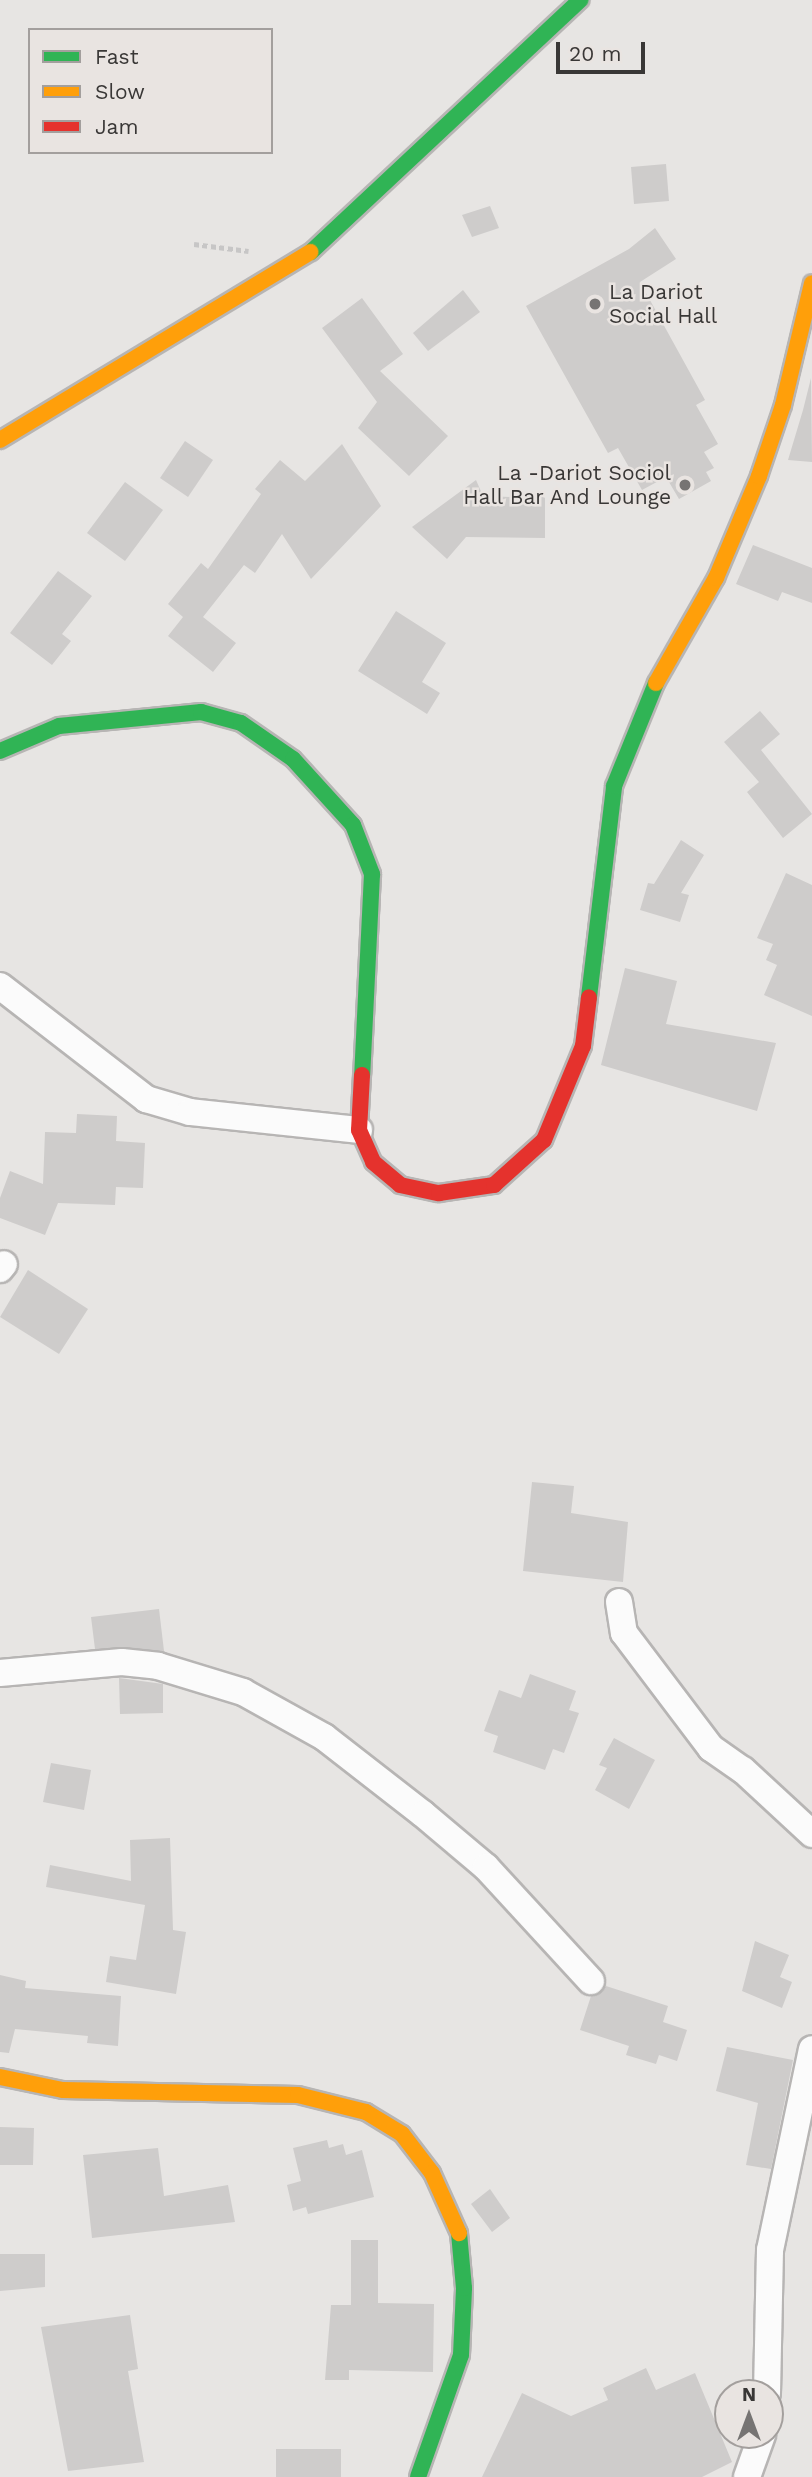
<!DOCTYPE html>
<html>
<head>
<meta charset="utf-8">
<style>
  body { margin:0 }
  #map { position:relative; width:812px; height:2477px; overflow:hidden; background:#e7e5e3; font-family:"Work Sans",sans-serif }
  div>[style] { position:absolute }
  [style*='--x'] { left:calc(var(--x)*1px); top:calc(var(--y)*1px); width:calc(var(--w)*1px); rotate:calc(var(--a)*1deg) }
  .building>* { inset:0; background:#cecccb }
  .path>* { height:4.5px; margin-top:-2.25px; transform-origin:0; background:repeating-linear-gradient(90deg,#c7c6c6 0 5px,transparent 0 8.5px) }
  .roads { filter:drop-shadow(2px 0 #b7b5b4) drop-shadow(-2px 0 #b7b5b4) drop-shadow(0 2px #b7b5b4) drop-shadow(0 -2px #b7b5b4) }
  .street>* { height:26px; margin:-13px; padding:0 13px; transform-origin:13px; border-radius:13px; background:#fbfbfb }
  .fast>* { height:16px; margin:-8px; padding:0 8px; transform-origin:8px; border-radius:8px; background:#30b455 }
  .slow>* { height:16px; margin:-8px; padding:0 8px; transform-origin:8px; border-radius:8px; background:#ff9f0a }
  .jam>* { height:16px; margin:-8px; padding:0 8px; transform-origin:8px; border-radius:8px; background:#e5322d }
  .dots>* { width:19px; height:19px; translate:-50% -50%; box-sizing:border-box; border:4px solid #e9e4e1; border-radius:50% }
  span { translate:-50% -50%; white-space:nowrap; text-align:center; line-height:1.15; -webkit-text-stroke:5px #e9e4e1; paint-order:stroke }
  .poi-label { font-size:21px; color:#393736 }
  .left { translate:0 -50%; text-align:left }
  .right { translate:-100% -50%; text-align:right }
  .legend { position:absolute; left:28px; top:28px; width:245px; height:126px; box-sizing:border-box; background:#e9e4e1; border:2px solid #a39f9d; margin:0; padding:9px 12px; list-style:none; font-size:21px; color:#393736 }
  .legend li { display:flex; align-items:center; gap:14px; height:35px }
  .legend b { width:35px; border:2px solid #a39f9d }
  .north { position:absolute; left:714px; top:2379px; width:70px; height:70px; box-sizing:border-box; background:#e9e4e1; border:2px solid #a39f9d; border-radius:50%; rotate:0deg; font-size:19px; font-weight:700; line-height:28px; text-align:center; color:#393736 }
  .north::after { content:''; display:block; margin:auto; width:24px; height:32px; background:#767473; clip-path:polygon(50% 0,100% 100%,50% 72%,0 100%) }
  .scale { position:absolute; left:556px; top:42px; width:89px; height:32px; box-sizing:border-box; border:4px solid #393736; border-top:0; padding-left:9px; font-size:21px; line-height:24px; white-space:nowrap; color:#393736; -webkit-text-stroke:5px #e9e4e1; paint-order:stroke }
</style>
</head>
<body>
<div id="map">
  <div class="building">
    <i style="clip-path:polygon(666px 164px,669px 201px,634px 204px,631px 167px)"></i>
    <i style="clip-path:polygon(490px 206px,499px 228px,472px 237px,462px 215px)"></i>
    <i style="clip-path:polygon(655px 228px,676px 259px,640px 282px,705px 400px,696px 405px,718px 444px,704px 452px,714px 468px,706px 472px,711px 481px,679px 499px,666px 477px,642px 490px,618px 448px,608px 453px,526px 306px,629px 249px)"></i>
    <i style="clip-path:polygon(463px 290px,480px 312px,428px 351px,413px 333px)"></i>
    <i style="clip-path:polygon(362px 298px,403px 354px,380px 371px,448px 436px,409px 476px,358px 428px,377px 402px,322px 328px)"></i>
    <i style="clip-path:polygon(811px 378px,812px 462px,788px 460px,803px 410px)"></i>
    <i style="clip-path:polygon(185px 441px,213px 460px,188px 497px,160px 478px)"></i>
    <i style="clip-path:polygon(342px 444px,381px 506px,311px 579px,282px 534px,255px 573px,244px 565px,203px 617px,236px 643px,213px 672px,168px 636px,183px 617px,168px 604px,201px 563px,208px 569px,261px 494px,255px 489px,280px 460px,305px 481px)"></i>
    <i style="clip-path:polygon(476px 480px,483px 496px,512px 497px,520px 505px,529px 497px,545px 497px,545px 538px,466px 537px,447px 559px,412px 527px)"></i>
    <i style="clip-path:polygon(125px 482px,163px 510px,125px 561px,87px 533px)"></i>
    <i style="clip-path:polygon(753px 545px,812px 568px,812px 603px,782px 592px,778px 601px,736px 584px)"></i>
    <i style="clip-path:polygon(58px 571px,92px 596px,62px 634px,71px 641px,52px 665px,10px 633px)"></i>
    <i style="clip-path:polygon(396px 611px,446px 643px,422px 682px,440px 693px,427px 714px,358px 671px)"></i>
    <i style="clip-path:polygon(760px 711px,780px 734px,761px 750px,812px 814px,783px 838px,747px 792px,759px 782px,724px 742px)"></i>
    <i style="clip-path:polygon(681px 840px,704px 855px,681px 893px,689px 895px,680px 922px,640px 910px,648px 883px,654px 884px)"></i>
    <i style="clip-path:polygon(786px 873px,812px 885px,812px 1016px,764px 995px,777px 965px,766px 960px,773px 944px,757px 938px)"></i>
    <i style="clip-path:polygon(625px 968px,677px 981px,666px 1024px,776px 1043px,757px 1111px,601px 1065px)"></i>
    <i style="clip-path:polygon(77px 1114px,117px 1116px,116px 1141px,145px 1143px,143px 1188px,116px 1187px,115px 1205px,58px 1203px,45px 1235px,0 1218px,0 1198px,10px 1171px,43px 1184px,45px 1132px,76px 1133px)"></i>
    <i style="clip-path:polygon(28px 1270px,88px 1309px,59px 1354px,0 1317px)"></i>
    <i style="clip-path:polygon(532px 1482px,574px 1486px,571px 1513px,628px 1522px,623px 1582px,523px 1571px)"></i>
    <i style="clip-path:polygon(159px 1609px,164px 1651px,95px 1649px,91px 1617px)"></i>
    <i style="clip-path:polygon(530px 1674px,576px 1691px,569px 1710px,579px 1713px,564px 1753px,553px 1749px,545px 1770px,493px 1752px,498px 1736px,484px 1731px,499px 1690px,521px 1698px)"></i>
    <i style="clip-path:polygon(119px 1678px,163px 1684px,163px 1713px,120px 1714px)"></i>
    <i style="clip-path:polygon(614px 1738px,655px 1760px,629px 1809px,595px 1790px,607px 1768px,599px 1765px)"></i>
    <i style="clip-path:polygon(51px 1763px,91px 1770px,84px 1810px,43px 1802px)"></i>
    <i style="clip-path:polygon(170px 1838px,173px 1930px,186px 1932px,176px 1994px,106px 1982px,110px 1956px,136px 1960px,145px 1905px,46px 1887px,50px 1865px,131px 1881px,130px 1840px)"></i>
    <i style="clip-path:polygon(755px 1941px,789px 1955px,780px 1977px,792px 1982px,782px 2008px,742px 1991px)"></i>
    <i style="clip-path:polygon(0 1975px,26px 1981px,25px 1988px,121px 1996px,118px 2046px,87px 2043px,88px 2036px,15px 2029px,9px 2053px,0 2052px)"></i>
    <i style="clip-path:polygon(606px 1986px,668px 2006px,663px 2022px,687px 2030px,677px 2061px,659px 2055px,656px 2064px,626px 2055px,629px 2046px,580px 2030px,591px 1996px)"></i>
    <i style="clip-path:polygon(727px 2047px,793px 2060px,771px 2169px,746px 2165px,758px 2103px,716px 2091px)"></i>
    <i style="clip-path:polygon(0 2127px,34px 2128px,33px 2165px,0 2165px)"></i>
    <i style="clip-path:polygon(327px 2140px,329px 2148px,343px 2144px,346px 2155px,362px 2150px,374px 2197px,308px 2214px,306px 2207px,293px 2211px,287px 2185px,301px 2181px,293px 2148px)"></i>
    <i style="clip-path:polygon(158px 2148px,164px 2196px,228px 2185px,235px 2222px,92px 2238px,83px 2155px)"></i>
    <i style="clip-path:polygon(490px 2189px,510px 2218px,492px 2232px,471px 2204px)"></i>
    <i style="clip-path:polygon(351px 2240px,378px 2240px,378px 2303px,434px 2304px,433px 2372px,349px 2370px,349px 2380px,325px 2380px,331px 2305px,351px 2305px)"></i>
    <i style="clip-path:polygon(0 2254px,45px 2254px,45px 2287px,0 2291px)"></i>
    <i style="clip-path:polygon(130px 2315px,138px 2369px,128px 2371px,144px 2462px,68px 2471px,41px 2327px)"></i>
    <i style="clip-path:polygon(646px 2368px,656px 2390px,695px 2373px,732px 2462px,702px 2477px,482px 2477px,522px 2393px,571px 2416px,608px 2400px,603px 2388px)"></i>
    <i style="clip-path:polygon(276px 2449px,341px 2449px,341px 2477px,276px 2477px)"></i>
  </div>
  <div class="path">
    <i style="--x:194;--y:244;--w:55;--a:7.3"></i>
  </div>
  <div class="roads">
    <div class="street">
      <i style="--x:0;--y:986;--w:185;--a:37.7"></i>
      <i style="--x:146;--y:1099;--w:46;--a:16.5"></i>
      <i style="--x:190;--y:1112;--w:170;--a:6.1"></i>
      <i style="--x:0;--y:1269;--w:6;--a:-51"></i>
      <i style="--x:619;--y:1602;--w:31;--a:81"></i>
      <i style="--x:624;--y:1633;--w:144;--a:52.9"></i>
      <i style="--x:711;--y:1748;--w:39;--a:35"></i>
      <i style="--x:743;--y:1770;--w:94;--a:42.8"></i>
      <i style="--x:0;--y:1673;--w:122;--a:-5.2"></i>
      <i style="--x:122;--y:1662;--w:36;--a:6"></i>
      <i style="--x:158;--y:1666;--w:89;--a:17"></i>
      <i style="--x:243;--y:1692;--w:93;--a:29.1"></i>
      <i style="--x:324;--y:1737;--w:125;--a:37.9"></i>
      <i style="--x:423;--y:1814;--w:82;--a:40.1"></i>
      <i style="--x:486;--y:1867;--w:155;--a:47.4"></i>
      <i style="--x:767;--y:2393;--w:143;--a:-88.8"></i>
      <i style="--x:770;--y:2250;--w:205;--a:-78.2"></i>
      <i style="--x:747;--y:2477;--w:45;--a:-70.3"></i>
    </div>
    <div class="fast">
      <i style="--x:311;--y:252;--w:369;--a:-43.1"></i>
      <i style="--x:0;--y:751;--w:64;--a:-23"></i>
      <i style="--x:59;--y:726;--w:143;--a:-5.6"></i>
      <i style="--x:201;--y:712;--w:41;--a:15.4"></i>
      <i style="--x:241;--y:723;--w:63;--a:34.7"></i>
      <i style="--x:293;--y:759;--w:89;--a:47.7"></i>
      <i style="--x:353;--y:825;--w:53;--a:68.8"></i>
      <i style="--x:372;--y:874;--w:201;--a:92.8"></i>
      <i style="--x:589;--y:997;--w:212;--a:-83.2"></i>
      <i style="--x:614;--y:786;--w:111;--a:-67.8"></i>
      <i style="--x:418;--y:2477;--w:129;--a:-70.6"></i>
      <i style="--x:461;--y:2355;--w:67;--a:-87.4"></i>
      <i style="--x:464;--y:2288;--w:55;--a:-95.2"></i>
    </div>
    <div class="slow">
      <i style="--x:0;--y:440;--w:363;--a:-31.2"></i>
      <i style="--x:656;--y:683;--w:121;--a:-60.3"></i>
      <i style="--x:716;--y:578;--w:111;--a:-67.1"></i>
      <i style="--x:759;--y:476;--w:75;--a:-71.3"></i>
      <i style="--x:783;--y:405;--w:125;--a:-76.6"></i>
      <i style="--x:0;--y:2077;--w:64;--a:11.7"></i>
      <i style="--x:63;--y:2090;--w:235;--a:1.2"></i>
      <i style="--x:298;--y:2095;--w:70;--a:14"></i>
      <i style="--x:366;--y:2112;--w:42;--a:31.4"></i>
      <i style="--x:402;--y:2134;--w:49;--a:52.4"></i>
      <i style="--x:432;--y:2173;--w:66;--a:65.8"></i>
    </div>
    <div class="jam">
      <i style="--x:362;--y:1075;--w:55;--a:93.1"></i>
      <i style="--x:359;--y:1130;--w:35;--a:66"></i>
      <i style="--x:373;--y:1162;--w:35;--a:40"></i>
      <i style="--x:400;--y:1185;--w:40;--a:12"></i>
      <i style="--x:439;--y:1193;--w:56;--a:-8.3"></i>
      <i style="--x:494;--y:1185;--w:67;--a:-42"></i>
      <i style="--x:544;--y:1140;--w:102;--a:-67.5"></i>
      <i style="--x:583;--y:1046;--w:49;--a:-83"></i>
    </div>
  </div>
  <div class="dots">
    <i style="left:595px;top:304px;background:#767473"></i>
    <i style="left:685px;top:485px;background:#767473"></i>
  </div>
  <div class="poi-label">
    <span class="left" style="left:609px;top:304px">La Dariot<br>Social Hall</span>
    <span class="right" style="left:671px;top:485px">La -Dariot Sociol<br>Hall Bar And Lounge</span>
  </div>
  <ul class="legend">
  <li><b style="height:9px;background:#30b455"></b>Fast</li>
  <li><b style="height:9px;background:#ff9f0a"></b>Slow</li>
  <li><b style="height:9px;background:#e5322d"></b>Jam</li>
  </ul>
  <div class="north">N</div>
  <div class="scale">20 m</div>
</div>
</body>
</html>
